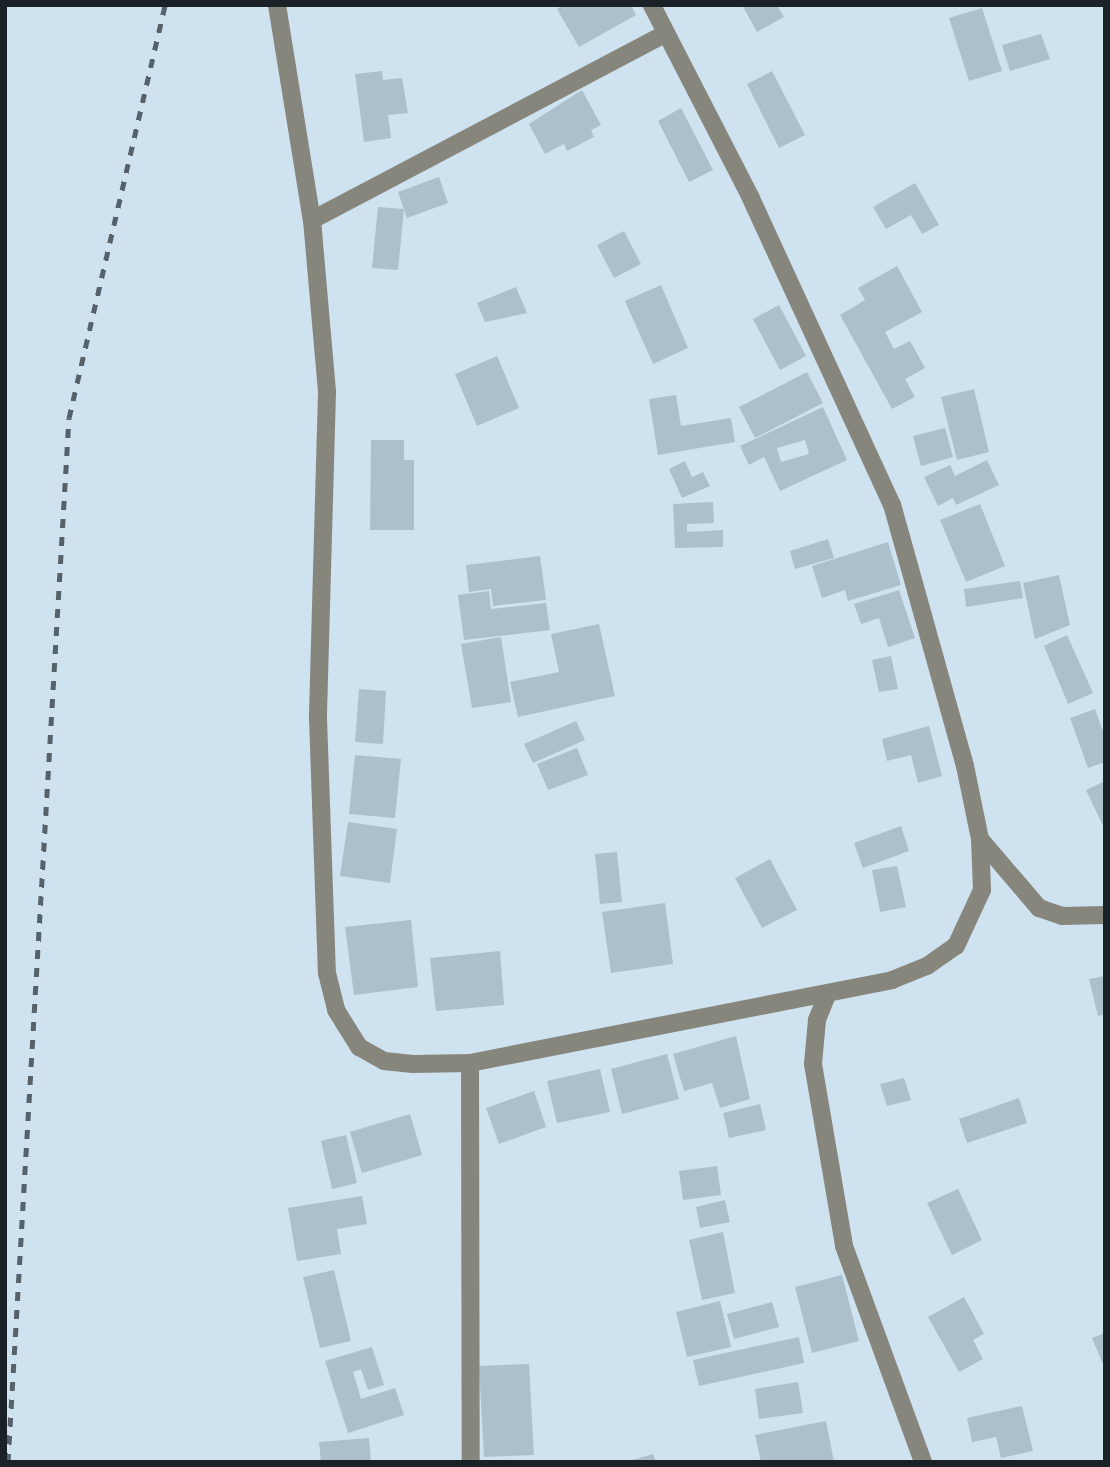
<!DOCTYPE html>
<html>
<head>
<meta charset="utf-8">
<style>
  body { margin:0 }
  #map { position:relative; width:1110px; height:1467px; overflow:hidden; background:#cee2ef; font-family:"PT Sans Narrow",sans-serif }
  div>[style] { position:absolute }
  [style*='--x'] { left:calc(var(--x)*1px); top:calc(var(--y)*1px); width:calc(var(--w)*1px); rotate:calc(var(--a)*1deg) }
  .building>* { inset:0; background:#acbfcc }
  .minor>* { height:18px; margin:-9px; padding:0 9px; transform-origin:9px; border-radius:9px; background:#87867d }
  .rail>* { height:5px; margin-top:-2.5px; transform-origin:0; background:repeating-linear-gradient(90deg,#56626a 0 9px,transparent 0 18px) }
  span { translate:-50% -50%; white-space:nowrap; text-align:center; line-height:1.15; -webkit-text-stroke:7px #cee2ef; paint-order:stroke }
  .frame { position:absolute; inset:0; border:7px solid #1a2227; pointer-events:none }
</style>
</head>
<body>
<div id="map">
  <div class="building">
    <i style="clip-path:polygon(563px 5px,631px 5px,636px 15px,579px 47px,557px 9px)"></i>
    <i style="clip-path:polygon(742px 5px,777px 5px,784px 17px,757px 32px)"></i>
    <i style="clip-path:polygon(982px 8px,1002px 71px,969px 81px,949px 18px)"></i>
    <i style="clip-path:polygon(1041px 34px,1050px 59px,1010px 71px,1002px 45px)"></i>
    <i style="clip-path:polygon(382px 71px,383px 80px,402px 78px,408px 113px,388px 115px,391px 138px,364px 142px,355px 74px)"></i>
    <i style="clip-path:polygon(772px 71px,805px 135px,779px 148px,747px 84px)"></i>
    <i style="clip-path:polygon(582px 90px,601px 125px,591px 130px,594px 137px,567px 151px,564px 144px,545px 154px,529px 124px)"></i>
    <i style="clip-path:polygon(681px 108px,713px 170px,689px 182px,658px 121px)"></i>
    <i style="clip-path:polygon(439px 177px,448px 203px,407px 218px,404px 209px,398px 270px,372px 268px,378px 207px,404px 209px,398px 192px)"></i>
    <i style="clip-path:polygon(915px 183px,939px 225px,922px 234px,911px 215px,886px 229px,873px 207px)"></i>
    <i style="clip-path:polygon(624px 231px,641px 264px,614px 278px,597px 245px)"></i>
    <i style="clip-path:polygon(897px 266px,922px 312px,885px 332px,894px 349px,910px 341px,925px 368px,905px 379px,915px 397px,892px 409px,840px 315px,865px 300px,858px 288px)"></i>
    <i style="clip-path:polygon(661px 285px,688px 348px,653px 364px,625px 301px)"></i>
    <i style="clip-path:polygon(516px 287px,527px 313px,485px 322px,477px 303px)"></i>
    <i style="clip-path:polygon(779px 305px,806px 356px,780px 370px,753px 319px)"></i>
    <i style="clip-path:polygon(497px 356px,519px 408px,477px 426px,455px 374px)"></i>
    <i style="clip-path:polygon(807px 372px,823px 403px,755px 438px,739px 407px)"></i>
    <i style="clip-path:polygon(974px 389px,989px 452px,957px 460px,941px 397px)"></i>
    <i style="clip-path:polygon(676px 395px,681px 426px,731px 418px,735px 442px,658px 455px,649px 399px)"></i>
    <i style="clip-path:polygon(evenodd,823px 407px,847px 460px,780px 491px,764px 457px,749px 465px,740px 446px,823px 407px,805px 440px,809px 454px,781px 462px,777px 448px,805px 440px)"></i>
    <i style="clip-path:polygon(945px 428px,953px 457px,921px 466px,913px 436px)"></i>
    <i style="clip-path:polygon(371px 440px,404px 440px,404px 460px,414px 460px,414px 530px,370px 530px)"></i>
    <i style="clip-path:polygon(987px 460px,999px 485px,956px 505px,953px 498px,938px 506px,924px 477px,950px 465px,955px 476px)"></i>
    <i style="clip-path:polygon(685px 461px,692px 477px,703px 472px,710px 486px,682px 498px,669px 469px)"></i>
    <i style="clip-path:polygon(713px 502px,714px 523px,687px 524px,687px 532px,723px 530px,723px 547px,675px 548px,673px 504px)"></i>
    <i style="clip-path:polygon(980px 504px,1005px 566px,966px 582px,940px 520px)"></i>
    <i style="clip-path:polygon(828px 539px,834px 558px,795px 569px,790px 551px)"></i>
    <i style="clip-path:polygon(888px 542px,901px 585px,848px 601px,845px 590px,822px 598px,812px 566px)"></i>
    <i style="clip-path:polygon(540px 556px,546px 600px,493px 606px,491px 589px,469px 592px,466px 565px)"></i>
    <i style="clip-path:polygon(1059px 575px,1070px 625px,1035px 639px,1023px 583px)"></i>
    <i style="clip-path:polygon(1020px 581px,1023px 598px,966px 607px,964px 589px)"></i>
    <i style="clip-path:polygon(899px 590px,915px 638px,888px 647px,879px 618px,861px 624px,854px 604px)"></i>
    <i style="clip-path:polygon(489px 591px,491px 609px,546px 603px,550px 630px,464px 640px,458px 595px)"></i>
    <i style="clip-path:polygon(599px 624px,615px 696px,518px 717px,510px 682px,559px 672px,551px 634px)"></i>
    <i style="clip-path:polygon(1067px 635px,1093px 693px,1068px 704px,1044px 646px)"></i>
    <i style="clip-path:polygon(501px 637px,511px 702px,472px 708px,461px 644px)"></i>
    <i style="clip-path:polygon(891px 656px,898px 689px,879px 692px,872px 660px)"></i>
    <i style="clip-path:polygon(359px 689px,386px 691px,383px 744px,355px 742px)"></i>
    <i style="clip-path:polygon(1095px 709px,1105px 737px,1105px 762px,1088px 768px,1070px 718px)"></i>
    <i style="clip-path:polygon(576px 721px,585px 740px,533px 763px,524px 744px)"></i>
    <i style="clip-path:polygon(929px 726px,942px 776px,918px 783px,911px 755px,887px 761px,882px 739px)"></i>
    <i style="clip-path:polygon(577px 748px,588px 775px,548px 790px,537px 764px)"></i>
    <i style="clip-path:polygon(355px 755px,401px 759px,395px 818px,349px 814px)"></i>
    <i style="clip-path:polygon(1105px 781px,1105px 830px,1086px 790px)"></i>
    <i style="clip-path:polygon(348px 822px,397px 829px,390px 883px,340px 876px)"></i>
    <i style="clip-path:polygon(901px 826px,909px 851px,863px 868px,854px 843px)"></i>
    <i style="clip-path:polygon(617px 852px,622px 902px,600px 904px,595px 854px)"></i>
    <i style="clip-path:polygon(770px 859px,797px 910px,762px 928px,735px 878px)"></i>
    <i style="clip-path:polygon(897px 866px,906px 907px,880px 912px,872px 870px)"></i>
    <i style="clip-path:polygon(665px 903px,673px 964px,611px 973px,602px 912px)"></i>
    <i style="clip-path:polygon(411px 920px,418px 987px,354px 995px,345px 927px)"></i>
    <i style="clip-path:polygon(500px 951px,504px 1005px,436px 1011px,430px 958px)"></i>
    <i style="clip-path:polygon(1105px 976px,1105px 1014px,1098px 1016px,1089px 979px)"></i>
    <i style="clip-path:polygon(736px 1036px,750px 1099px,720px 1108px,712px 1083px,684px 1091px,673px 1054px)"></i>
    <i style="clip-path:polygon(667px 1054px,679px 1099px,622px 1114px,611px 1069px)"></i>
    <i style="clip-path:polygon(600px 1069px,610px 1112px,557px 1123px,547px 1081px)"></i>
    <i style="clip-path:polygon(904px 1078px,911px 1100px,887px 1106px,880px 1084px)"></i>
    <i style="clip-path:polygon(534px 1091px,546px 1127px,499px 1144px,486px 1108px)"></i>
    <i style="clip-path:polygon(1019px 1098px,1027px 1123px,967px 1143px,959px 1119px)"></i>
    <i style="clip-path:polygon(760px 1104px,766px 1130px,729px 1138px,723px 1113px)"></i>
    <i style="clip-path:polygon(410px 1114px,422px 1155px,362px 1173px,350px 1132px)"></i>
    <i style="clip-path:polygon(346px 1135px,357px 1183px,332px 1189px,321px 1141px)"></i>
    <i style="clip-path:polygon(717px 1166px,721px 1195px,683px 1200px,679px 1171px)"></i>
    <i style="clip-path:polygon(958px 1189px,982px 1240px,952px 1255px,927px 1203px)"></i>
    <i style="clip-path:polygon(362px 1196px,367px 1224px,337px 1229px,341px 1254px,297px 1261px,288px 1208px)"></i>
    <i style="clip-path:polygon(725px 1200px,730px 1222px,700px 1228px,696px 1207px)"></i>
    <i style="clip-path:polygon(723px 1232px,735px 1293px,702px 1300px,689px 1240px)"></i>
    <i style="clip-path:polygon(334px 1270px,351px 1341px,320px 1348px,303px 1277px)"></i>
    <i style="clip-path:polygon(842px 1275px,859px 1341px,812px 1353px,795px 1287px)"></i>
    <i style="clip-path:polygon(964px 1297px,984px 1334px,973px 1340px,983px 1359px,959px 1372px,928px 1317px)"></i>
    <i style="clip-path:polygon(720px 1301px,731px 1347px,687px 1357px,676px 1312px)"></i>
    <i style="clip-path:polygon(772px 1302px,779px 1327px,734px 1339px,727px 1314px)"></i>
    <i style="clip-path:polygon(1105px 1333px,1105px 1369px,1092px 1338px)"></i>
    <i style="clip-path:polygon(799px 1337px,804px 1363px,699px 1386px,693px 1360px)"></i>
    <i style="clip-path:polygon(372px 1347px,384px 1385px,368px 1390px,361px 1369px,353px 1372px,361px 1399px,395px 1388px,404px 1415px,348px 1433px,325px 1361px)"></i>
    <i style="clip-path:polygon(529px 1364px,534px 1455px,484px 1457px,479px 1366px)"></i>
    <i style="clip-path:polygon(798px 1382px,803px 1413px,759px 1419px,755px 1389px)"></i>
    <i style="clip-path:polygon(1022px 1406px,1033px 1451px,1001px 1458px,996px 1437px,972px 1442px,967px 1418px)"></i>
    <i style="clip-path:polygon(826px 1421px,834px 1462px,761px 1462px,755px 1435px)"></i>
    <i style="clip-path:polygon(369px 1438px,371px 1462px,321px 1462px,319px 1442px)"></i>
    <i style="clip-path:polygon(653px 1454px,656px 1462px,629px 1462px,629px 1461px)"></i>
  </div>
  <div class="minor">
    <i style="--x:277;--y:5;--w:218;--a:80.8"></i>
    <i style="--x:312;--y:220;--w:173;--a:85"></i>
    <i style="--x:327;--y:392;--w:326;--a:91.6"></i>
    <i style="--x:318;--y:718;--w:255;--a:88"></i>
    <i style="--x:327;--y:973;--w:38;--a:76"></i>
    <i style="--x:336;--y:1010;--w:44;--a:58.1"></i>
    <i style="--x:359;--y:1047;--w:29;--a:29"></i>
    <i style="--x:384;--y:1061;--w:29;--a:6"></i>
    <i style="--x:413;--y:1064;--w:57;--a:-1"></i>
    <i style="--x:470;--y:1063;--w:430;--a:-11.1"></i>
    <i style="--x:892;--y:980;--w:38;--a:-22"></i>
    <i style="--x:927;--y:966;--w:35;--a:-35"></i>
    <i style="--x:956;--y:946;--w:62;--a:-65.1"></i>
    <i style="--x:982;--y:890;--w:51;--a:-92.2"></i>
    <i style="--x:980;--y:839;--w:75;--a:-101.6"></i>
    <i style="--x:965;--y:766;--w:271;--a:-105.6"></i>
    <i style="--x:892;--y:505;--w:338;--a:-114.7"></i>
    <i style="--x:751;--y:198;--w:217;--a:-117.2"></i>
    <i style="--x:312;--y:220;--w:399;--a:-27.8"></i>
    <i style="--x:980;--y:839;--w:91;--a:49.5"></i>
    <i style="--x:1039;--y:908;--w:24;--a:19"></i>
    <i style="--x:1062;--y:916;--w:43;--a:-1.3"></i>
    <i style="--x:827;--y:995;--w:27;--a:112"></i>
    <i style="--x:817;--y:1020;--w:44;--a:95.2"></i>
    <i style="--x:813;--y:1064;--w:185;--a:80.3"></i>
    <i style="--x:844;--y:1246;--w:230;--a:69.9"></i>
    <i style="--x:470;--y:1063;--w:399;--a:89.9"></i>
  </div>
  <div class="rail">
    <i style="--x:8;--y:1462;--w:1046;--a:-86.66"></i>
    <i style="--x:69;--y:418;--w:424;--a:-76.9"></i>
  </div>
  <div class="frame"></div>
</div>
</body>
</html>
